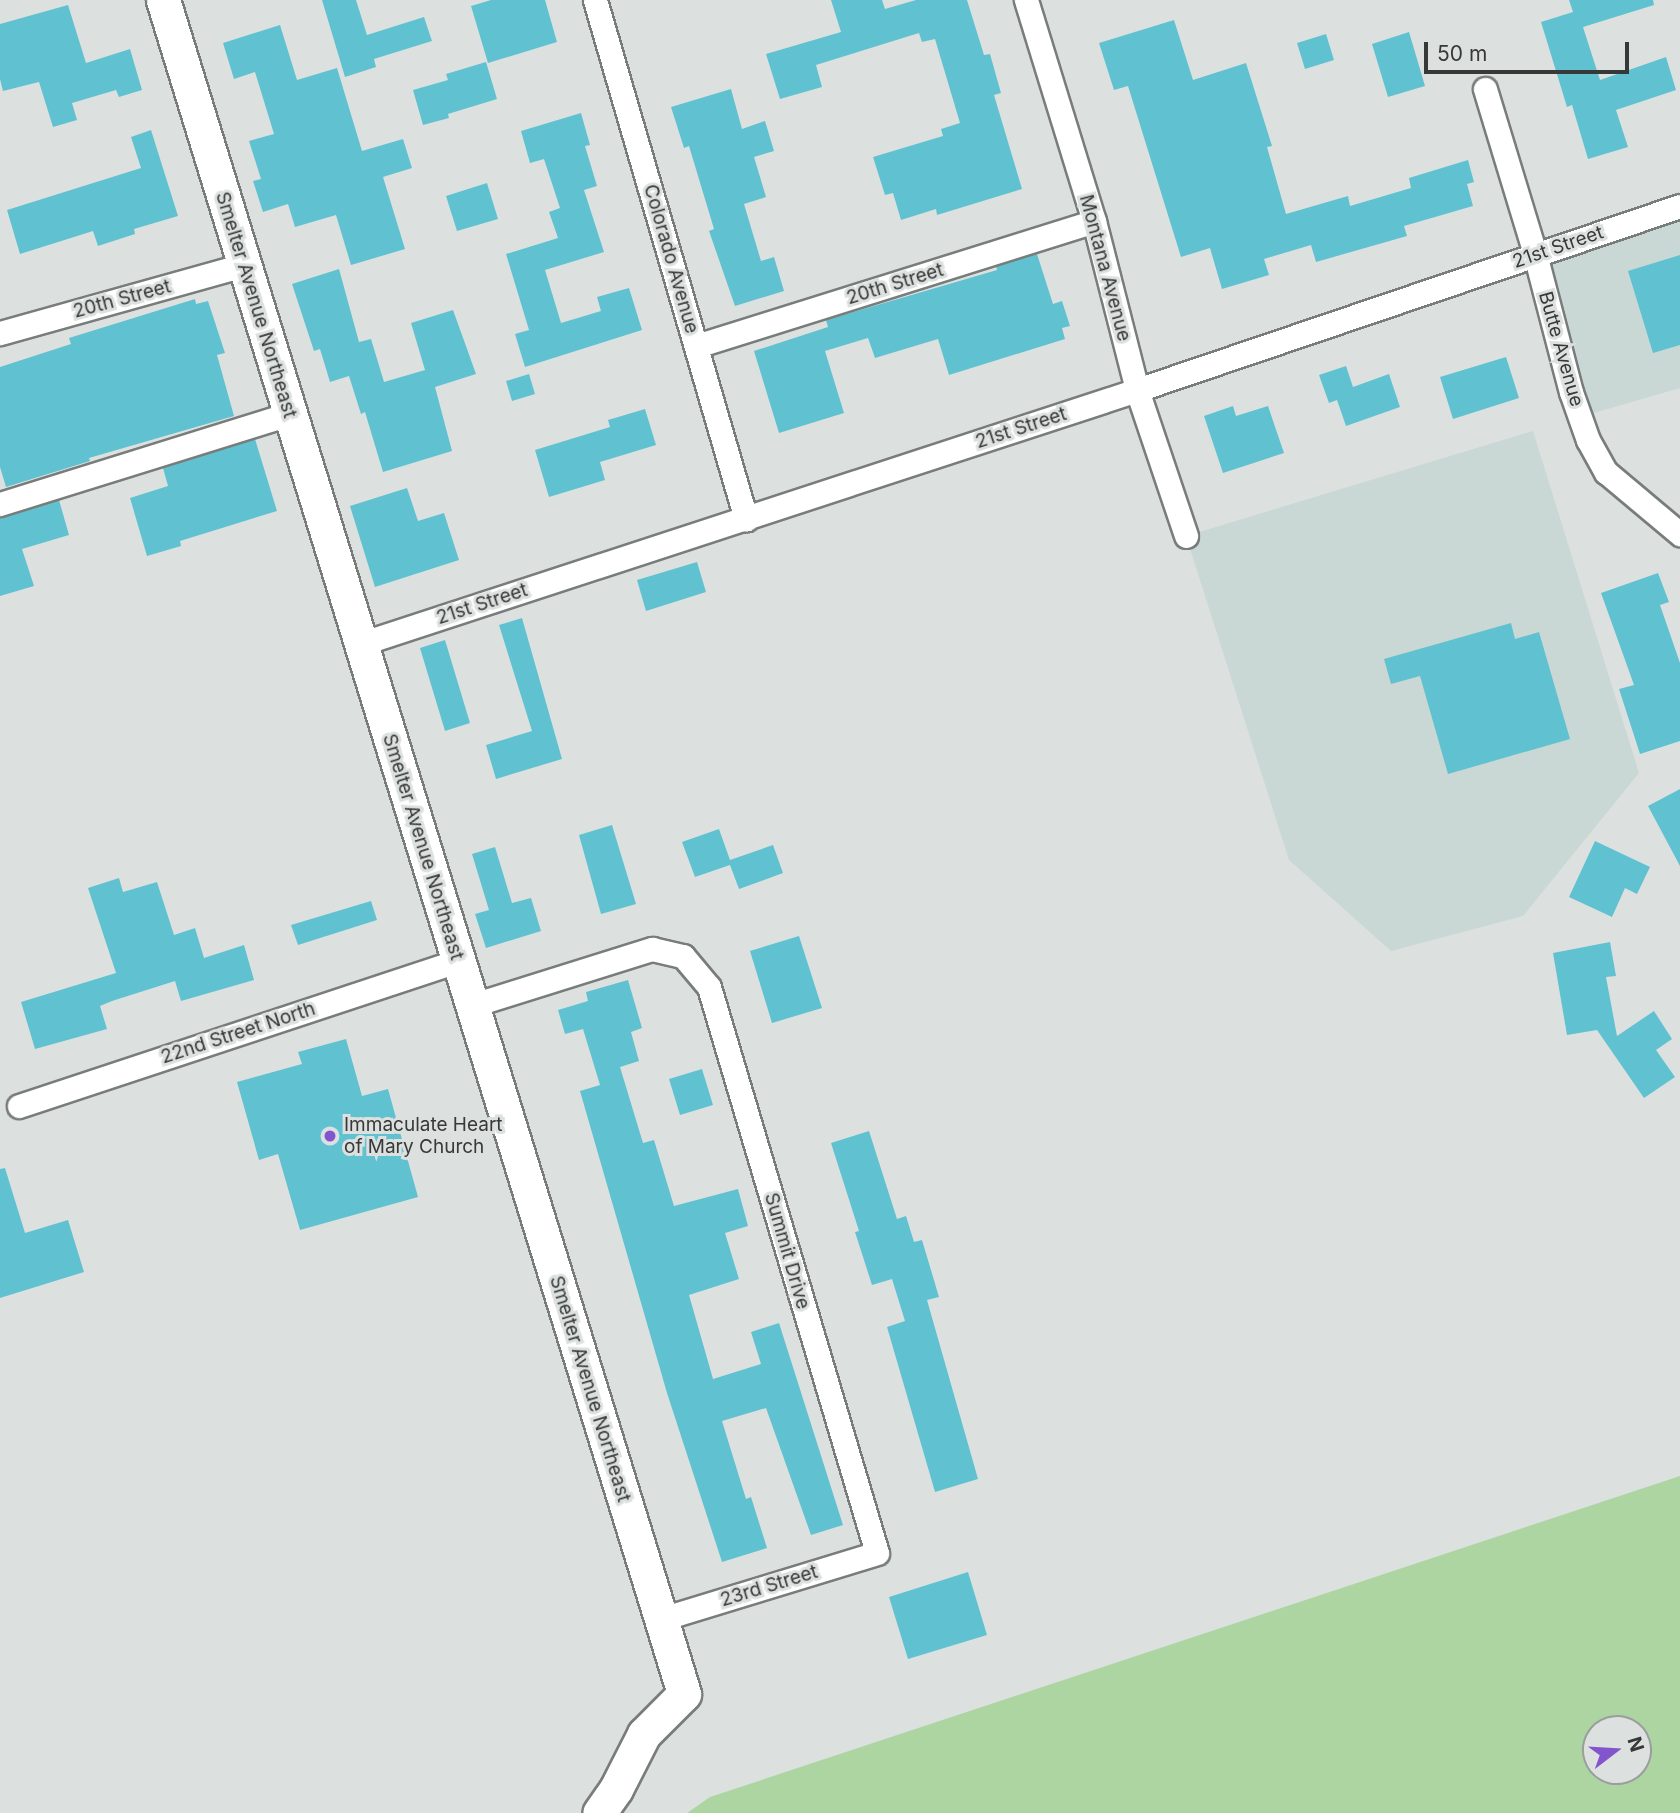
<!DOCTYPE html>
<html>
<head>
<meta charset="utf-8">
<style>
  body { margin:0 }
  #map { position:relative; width:1680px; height:1813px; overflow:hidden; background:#dce1e0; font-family:Inter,sans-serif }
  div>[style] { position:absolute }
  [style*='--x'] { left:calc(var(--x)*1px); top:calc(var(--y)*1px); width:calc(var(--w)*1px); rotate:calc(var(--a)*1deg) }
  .built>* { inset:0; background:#c9d7d5 }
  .green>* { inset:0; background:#acd5a1 }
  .building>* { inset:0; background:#60c2d0 }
  .roads { filter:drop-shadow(2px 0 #787d7c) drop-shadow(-2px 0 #787d7c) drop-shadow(0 2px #787d7c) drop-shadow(0 -2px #787d7c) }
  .street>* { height:23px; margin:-11.5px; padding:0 11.5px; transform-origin:11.5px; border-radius:11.5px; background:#fff }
  .secondary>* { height:33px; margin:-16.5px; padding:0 16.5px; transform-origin:16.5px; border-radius:16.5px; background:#fff }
  .dots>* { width:19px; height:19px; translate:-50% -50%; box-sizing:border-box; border:4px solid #dce1e0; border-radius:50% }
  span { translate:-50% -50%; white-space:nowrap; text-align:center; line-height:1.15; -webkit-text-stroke:6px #dce1e0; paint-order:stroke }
  .street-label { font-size:19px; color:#373938 }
  .poi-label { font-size:19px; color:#373938 }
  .left { translate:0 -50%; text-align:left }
  .north { position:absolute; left:1582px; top:1715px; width:70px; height:70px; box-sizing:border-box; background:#dce1e0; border:2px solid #9a9e9d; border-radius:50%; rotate:73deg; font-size:19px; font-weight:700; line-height:28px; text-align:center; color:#373938 }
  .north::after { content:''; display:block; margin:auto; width:24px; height:32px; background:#8255ce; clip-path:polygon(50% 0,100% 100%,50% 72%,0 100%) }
  .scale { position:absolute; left:1424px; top:42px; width:205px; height:32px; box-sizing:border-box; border:4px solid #373938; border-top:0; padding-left:9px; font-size:21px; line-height:24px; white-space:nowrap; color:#373938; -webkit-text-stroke:5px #dce1e0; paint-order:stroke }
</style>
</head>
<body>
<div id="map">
  <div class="built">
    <i style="clip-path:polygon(1680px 206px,1680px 388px,1580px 417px,1535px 254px)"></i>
    <i style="clip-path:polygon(1533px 431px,1639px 773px,1523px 916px,1391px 951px,1289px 860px,1186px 536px)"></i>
  </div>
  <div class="green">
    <i style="clip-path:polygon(evenodd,1680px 1476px,1680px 1813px,687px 1813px,710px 1797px,1680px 1476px,1638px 1729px,1638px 1771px,1596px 1771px,1596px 1729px,1638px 1729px)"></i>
  </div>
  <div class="building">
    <i style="clip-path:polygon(322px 0,356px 0,367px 35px,424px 17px,432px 41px,374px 59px,376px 67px,345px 77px)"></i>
    <i style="clip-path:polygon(491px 0,545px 0,557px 42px,488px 63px,471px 6px)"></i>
    <i style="clip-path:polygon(831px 0,882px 0,885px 9px,916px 0,967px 0,984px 55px,990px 54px,1001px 93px,994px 95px,1022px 189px,937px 215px,936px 209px,901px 220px,893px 193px,885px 195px,873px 157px,943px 136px,941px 129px,960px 123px,935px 39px,922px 42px,919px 33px,816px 65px,822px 87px,780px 99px,766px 54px,841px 32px)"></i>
    <i style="clip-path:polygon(1569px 0,1653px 0,1654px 5px,1583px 27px,1600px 80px,1666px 57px,1676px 90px,1616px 110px,1628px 147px,1588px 159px,1572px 105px,1567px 107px,1541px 22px,1573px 12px)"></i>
    <i style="clip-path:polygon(68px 5px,86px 63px,130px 49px,142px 90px,119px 97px,116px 90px,72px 103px,77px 120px,53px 127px,39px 82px,3px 91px,0 79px,0 24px)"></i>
    <i style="clip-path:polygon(1174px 20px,1193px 80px,1246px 63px,1272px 146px,1267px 147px,1286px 214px,1348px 196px,1350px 206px,1411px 188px,1409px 178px,1468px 160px,1474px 182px,1467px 184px,1473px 206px,1404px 226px,1407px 236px,1316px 262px,1311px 245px,1264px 259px,1269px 275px,1222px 289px,1210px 248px,1181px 257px,1128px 86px,1114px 90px,1099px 43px)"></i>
    <i style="clip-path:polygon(280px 25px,297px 80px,337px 68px,362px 151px,403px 139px,412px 168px,383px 177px,405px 249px,351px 265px,336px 215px,295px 227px,288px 204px,263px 212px,253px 181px,261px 179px,249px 141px,274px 134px,255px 72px,234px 79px,223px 43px)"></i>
    <i style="clip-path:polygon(1409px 32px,1425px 86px,1388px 97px,1372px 44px)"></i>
    <i style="clip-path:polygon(1326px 34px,1334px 60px,1305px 69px,1297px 43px)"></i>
    <i style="clip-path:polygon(486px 62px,497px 99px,448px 114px,449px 118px,423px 125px,413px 90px,448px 80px,446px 74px)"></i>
    <i style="clip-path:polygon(731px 89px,742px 129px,765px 121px,774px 151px,754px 157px,766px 197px,744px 204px,761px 261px,774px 257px,784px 291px,735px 306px,709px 231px,714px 229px,689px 146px,684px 148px,671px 107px)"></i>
    <i style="clip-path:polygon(581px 113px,590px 145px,585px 146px,597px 186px,584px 190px,604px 252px,545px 270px,561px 323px,601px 311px,597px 297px,629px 288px,642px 330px,525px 367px,515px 334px,529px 330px,506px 254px,558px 238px,549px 212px,560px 208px,544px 159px,530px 163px,521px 131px)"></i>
    <i style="clip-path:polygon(151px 130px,178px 216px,134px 229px,135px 234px,98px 246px,93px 231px,20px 254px,7px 210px,141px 168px,131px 137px)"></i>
    <i style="clip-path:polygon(487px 183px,498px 219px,457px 231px,446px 196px)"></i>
    <i style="clip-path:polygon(1037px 254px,1053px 304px,1062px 301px,1070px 326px,1062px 328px,1065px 339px,949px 375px,938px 339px,875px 358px,868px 338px,825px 351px,844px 413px,779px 433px,754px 351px,828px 327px,826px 320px,997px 270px,996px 266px)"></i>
    <i style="clip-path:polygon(1680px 255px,1680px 345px,1653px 353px,1628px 271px)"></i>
    <i style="clip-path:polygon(339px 269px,359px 342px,371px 339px,384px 382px,425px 370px,411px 323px,453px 310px,476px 374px,435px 387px,452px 451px,383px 472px,365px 412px,361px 414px,349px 376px,330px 382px,320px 349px,314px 351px,292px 284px)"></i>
    <i style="clip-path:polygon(195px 299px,196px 304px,208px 301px,225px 353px,217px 355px,234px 416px,89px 458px,90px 461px,6px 487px,0 467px,0 367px,71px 344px,69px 338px)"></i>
    <i style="clip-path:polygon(1506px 357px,1519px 398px,1453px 419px,1440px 377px)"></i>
    <i style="clip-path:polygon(1346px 366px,1353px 387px,1389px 374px,1400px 407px,1346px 426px,1337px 400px,1329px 403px,1319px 375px)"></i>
    <i style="clip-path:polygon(529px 374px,535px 394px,512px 401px,506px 381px)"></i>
    <i style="clip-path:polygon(1233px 406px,1236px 416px,1268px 406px,1284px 453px,1223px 473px,1204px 416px)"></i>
    <i style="clip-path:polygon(645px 409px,656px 445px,600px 462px,605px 480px,549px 497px,535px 450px,610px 427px,608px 420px)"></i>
    <i style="clip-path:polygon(255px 439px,277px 511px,180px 541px,181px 546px,147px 556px,130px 498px,168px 486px,163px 468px)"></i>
    <i style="clip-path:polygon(407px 488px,418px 521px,444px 513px,459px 560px,375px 587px,350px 506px)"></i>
    <i style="clip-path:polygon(59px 500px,69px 535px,22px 549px,34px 586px,0 596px,0 518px)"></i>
    <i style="clip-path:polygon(697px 562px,706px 592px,646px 611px,637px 580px)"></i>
    <i style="clip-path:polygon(1658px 573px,1669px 602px,1660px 605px,1680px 663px,1680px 741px,1640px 754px,1619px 689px,1634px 685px,1601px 593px)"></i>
    <i style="clip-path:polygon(522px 618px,562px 759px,496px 779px,486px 745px,532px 731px,499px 625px)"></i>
    <i style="clip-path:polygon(1511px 623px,1515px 639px,1539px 632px,1570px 739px,1448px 774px,1420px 676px,1391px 684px,1384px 659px)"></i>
    <i style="clip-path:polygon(445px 640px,470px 723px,445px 731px,420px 648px)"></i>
    <i style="clip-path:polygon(1680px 789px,1680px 866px,1648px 806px)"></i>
    <i style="clip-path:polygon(612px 825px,636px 904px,601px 914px,579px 835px)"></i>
    <i style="clip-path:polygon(719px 829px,730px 860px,773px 845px,783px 873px,739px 889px,730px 865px,695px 877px,682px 842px)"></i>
    <i style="clip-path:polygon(1595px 841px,1650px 867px,1637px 894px,1625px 888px,1612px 917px,1569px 897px)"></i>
    <i style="clip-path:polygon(495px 847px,512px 903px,531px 898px,541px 931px,486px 948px,475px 914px,489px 910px,472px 854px)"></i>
    <i style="clip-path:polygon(119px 878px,123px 892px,157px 882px,174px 935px,195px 928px,204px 958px,244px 945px,254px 980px,181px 1001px,175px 981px,112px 1001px,100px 1006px,107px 1029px,35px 1049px,21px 1002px,116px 973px,88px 888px)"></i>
    <i style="clip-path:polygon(371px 901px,377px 920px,298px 945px,291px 925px)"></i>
    <i style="clip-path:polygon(799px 936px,822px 1008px,772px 1023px,750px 951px)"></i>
    <i style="clip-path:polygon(1610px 942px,1616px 976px,1606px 977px,1617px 1036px,1654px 1011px,1672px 1039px,1656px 1050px,1675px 1077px,1644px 1098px,1597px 1030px,1567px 1035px,1553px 953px)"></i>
    <i style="clip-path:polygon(628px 980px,642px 1028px,631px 1032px,639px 1061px,620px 1067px,643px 1143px,654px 1140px,674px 1206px,738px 1189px,748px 1226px,725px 1233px,739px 1279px,689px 1295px,713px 1379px,761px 1364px,751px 1332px,779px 1323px,843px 1525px,811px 1535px,766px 1408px,722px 1421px,746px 1499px,751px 1497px,767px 1548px,722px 1562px,667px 1393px,580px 1091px,600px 1085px,583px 1029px,565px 1034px,558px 1010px,588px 1001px,586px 992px)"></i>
    <i style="clip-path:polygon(346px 1039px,362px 1096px,388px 1089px,418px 1197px,300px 1230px,278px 1154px,259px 1160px,237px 1082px,302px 1064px,298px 1052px)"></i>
    <i style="clip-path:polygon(702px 1069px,713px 1105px,680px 1115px,669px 1079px)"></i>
    <i style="clip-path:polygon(869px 1131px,897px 1219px,906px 1216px,914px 1242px,922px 1240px,939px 1297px,927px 1300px,978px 1479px,935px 1492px,887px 1327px,905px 1321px,892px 1279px,872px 1285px,855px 1232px,859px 1231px,831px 1143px)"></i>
    <i style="clip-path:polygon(5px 1168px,25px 1233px,68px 1220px,84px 1272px,0 1298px,0 1169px)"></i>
    <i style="clip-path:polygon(968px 1572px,987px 1635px,908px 1659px,889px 1597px)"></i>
  </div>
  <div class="roads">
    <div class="street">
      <i style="--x:595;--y:0;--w:541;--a:73.78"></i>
      <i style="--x:1026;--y:0;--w:231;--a:72.9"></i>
      <i style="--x:1094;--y:221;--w:174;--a:75.7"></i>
      <i style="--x:1137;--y:390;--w:154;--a:71.4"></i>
      <i style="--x:1485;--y:89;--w:172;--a:73.1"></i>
      <i style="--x:1535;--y:254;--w:143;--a:75.4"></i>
      <i style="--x:1571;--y:392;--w:51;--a:70.5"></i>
      <i style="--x:1588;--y:440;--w:37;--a:61"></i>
      <i style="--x:1606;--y:472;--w:97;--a:40"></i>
      <i style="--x:0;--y:333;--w:252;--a:-15.6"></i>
      <i style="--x:696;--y:346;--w:417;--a:-17.4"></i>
      <i style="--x:0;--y:504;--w:303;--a:-17.3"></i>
      <i style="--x:360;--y:644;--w:817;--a:-18.1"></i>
      <i style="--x:1137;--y:390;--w:573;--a:-18.72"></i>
      <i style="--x:473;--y:1005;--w:188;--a:-17.4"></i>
      <i style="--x:652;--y:949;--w:32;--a:13"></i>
      <i style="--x:683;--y:956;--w:40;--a:50"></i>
      <i style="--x:709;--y:987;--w:590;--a:73.47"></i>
      <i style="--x:877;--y:1553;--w:226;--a:163"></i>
      <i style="--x:19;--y:1106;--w:461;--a:-18.3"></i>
    </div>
    <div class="secondary">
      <i style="--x:163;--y:0;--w:1772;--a:72.9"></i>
      <i style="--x:684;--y:1694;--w:57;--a:135"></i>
      <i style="--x:644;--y:1734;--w:62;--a:117"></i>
      <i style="--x:616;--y:1789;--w:29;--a:125"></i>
    </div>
  </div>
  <div class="dots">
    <i style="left:330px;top:1136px;background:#8255ce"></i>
  </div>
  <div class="street-label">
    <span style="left:1558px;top:247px;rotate:-19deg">21st Street</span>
    <span style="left:671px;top:259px;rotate:74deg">Colorado Avenue</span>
    <span style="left:1105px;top:268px;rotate:75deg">Montana Avenue</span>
    <span style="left:895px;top:284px;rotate:-17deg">20th Street</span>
    <span style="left:122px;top:299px;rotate:-15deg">20th Street</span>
    <span style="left:256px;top:305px;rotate:73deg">Smelter Avenue Northeast</span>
    <span style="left:1561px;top:349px;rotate:74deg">Butte Avenue</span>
    <span style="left:1021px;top:428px;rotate:-18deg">21st Street</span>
    <span style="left:482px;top:604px;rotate:-18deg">21st Street</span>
    <span style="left:423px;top:847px;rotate:73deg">Smelter Avenue Northeast</span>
    <span style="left:238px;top:1033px;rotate:-18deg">22nd Street North</span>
    <span style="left:787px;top:1251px;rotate:74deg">Summit Drive</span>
    <span style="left:590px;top:1389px;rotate:73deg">Smelter Avenue Northeast</span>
    <span style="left:769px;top:1586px;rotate:-17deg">23rd Street</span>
  </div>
  <div class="poi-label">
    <span class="left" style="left:344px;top:1136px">Immaculate Heart<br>of Mary Church</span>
  </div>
  <div class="north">N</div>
  <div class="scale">50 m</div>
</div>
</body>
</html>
